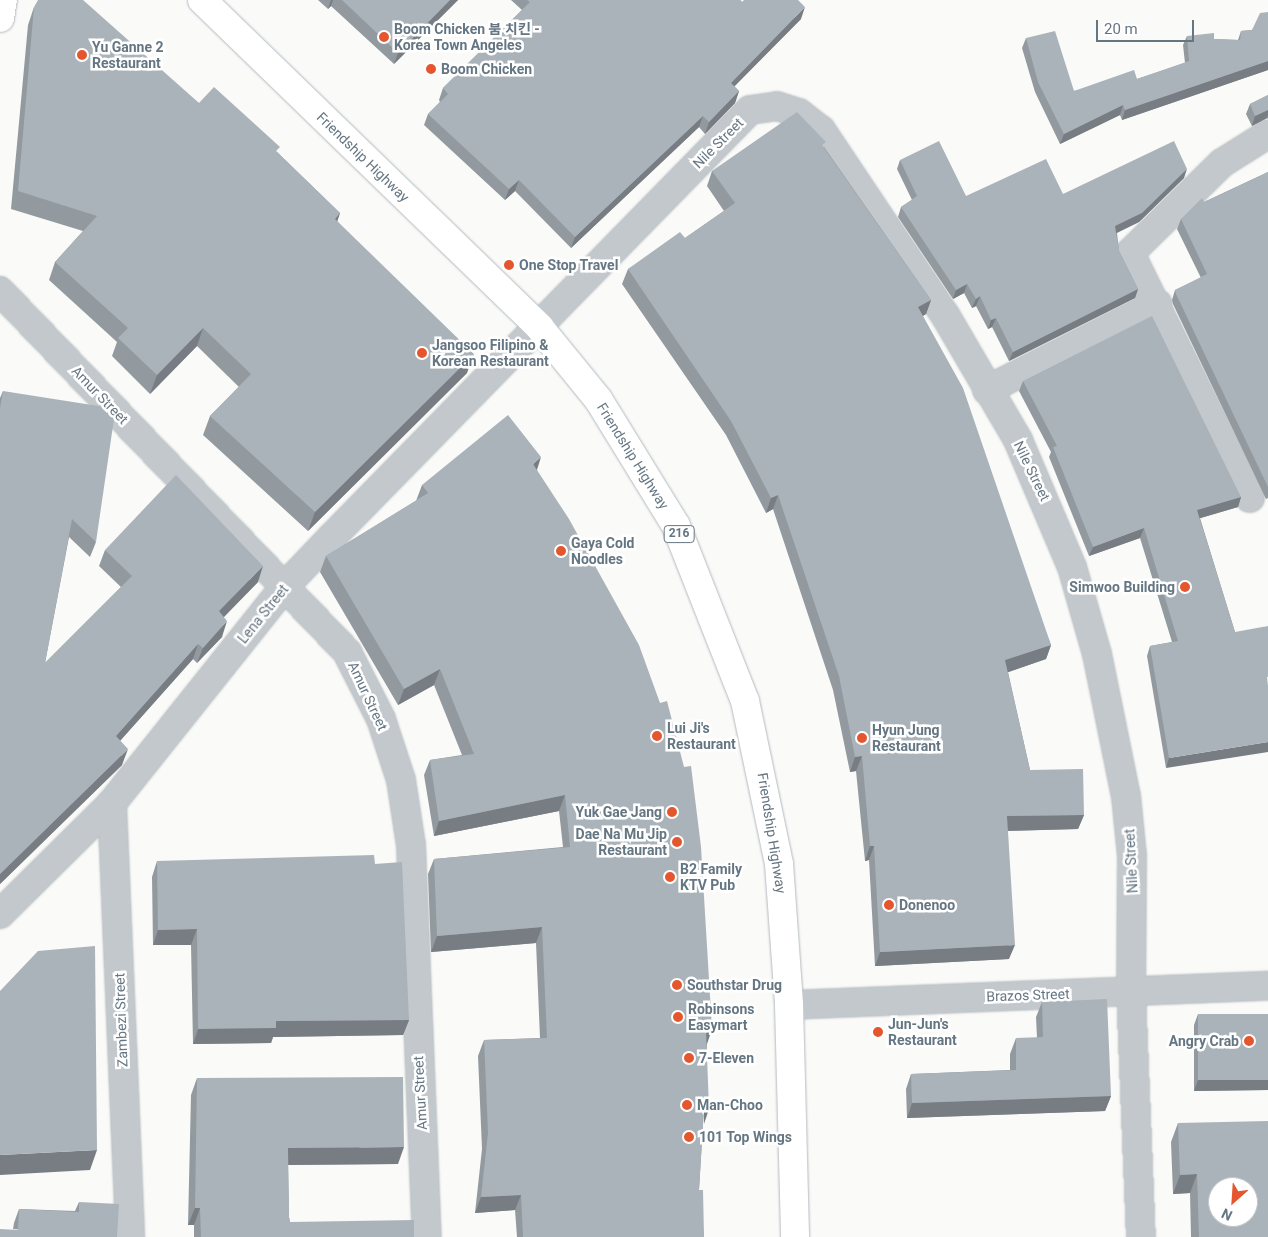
<!DOCTYPE html>
<html>
<head>
<meta charset="utf-8">
<style>
	body { margin:0 }
	#map { position:relative; width:1268px; height:1237px; overflow:hidden; background:#fafaf8; font-family:Roboto,"Noto Sans KR",sans-serif }
	div>[style] { position:absolute }
	.roads { filter:drop-shadow(0 0 1px #b3babf) drop-shadow(0 0 1px #b3babf) }
	.street>* { height:28px; margin:-14px; padding:0 14px; transform-origin:14px; border-radius:14px; background:#c3c8cc }
	.secondary>* { height:28px; margin:-14px; padding:0 14px; transform-origin:14px; border-radius:14px; background:#fff }
	.primary>* { height:28px; margin:-14px; padding:0 14px; transform-origin:14px; border-radius:14px; background:#fff }
	.wall>* { inset:0; background:#929a9f }
	.shaded-wall>* { inset:0; background:#777d82 }
	.building>* { inset:0; background:#aab3b9 }
	.dots>* { width:14px; height:14px; translate:-50% -50%; box-sizing:border-box; border:2px solid #fff; border-radius:50% }
	span { translate:-50% -50%; white-space:nowrap; text-align:center; line-height:1.15; -webkit-text-stroke:5px #fff; paint-order:stroke }
	.shield-label span { padding:1px 4px; background:#fff; border:1px solid; border-radius:4px; -webkit-text-stroke-width:0 }
	.shield-label { font-size:12px; color:#657683; font-weight:700 }
	.poi-label { font-size:14px; color:#657683; font-weight:700 }
	.left { translate:0 -50%; text-align:left }
	.right { translate:-100% -50%; text-align:right }
	.street-label { font-size:14px; color:#657683 }
	.north { position:absolute; left:1208px; top:1177px; width:50px; height:50px; box-sizing:border-box; background:#fff; border:1px solid #c1c8cd; border-radius:50%; rotate:206deg; font-size:14px; font-weight:700; line-height:20px; text-align:center; color:#657683 }
	.north::after { content:''; display:block; margin:auto; width:18px; height:22px; background:#e4572e; clip-path:polygon(50% 0,100% 100%,50% 72%,0 100%) }
	.scale { position:absolute; left:1096px; top:20px; width:98px; height:22px; box-sizing:border-box; border:2px solid #657683; border-top:0; padding-left:6px; font-size:15px; line-height:18px; white-space:nowrap; color:#657683; -webkit-text-stroke:4px #fff; paint-order:stroke }
</style>
</head>
<body>
<div id="map">
	<div class="roads">
		<div class="street">
			<i style="left:0;top:291px;width:501px;rotate:46.13deg"></i>
			<i style="left:347px;top:652px;width:75px;rotate:63.1deg"></i>
			<i style="left:381px;top:719px;width:64px;rotate:71.8deg"></i>
			<i style="left:401px;top:780px;width:66px;rotate:81.3deg"></i>
			<i style="left:411px;top:845px;width:392px;rotate:87.7deg"></i>
			<i style="left:987px;top:390px;width:191px;rotate:-26.8deg"></i>
			<i style="left:1250px;top:498px;width:273px;rotate:-116.1deg"></i>
			<i style="left:1130px;top:253px;width:129px;rotate:-44.4deg"></i>
			<i style="left:1222px;top:163px;width:54px;rotate:-32.2deg"></i>
			<i style="left:112px;top:803px;width:434px;rotate:87.6deg"></i>
			<i style="left:0;top:914px;width:158px;rotate:-44.7deg"></i>
			<i style="left:112px;top:803px;width:278px;rotate:-51.4deg"></i>
			<i style="left:285px;top:586px;width:65px;rotate:-46.2deg"></i>
			<i style="left:330px;top:539px;width:600px;rotate:-45.61deg"></i>
			<i style="left:750px;top:110px;width:27px;rotate:-8deg"></i>
			<i style="left:777px;top:106px;width:23px;rotate:18deg"></i>
			<i style="left:799px;top:113px;width:28px;rotate:38deg"></i>
			<i style="left:821px;top:130px;width:223px;rotate:56.2deg"></i>
			<i style="left:945px;top:315px;width:145px;rotate:59.7deg"></i>
			<i style="left:1018px;top:440px;width:138px;rotate:67deg"></i>
			<i style="left:1072px;top:567px;width:91px;rotate:74deg"></i>
			<i style="left:1097px;top:654px;width:145px;rotate:78.5deg"></i>
			<i style="left:1126px;top:796px;width:60px;rotate:84.3deg"></i>
			<i style="left:1132px;top:856px;width:135px;rotate:90.4deg"></i>
			<i style="left:1131px;top:991px;width:246px;rotate:87.7deg"></i>
			<i style="left:789px;top:1005px;width:479px;rotate:-2.3deg"></i>
		</div>
		<div class="secondary">
			<i style="left:0;top:18px;width:18px;rotate:-81deg"></i>
		</div>
		<div class="primary">
			<i style="left:202px;top:0;width:471px;rotate:44.1deg"></i>
			<i style="left:540px;top:328px;width:92px;rotate:50.8deg"></i>
			<i style="left:598px;top:399px;width:149px;rotate:58.4deg"></i>
			<i style="left:676px;top:526px;width:188px;rotate:68.5deg"></i>
			<i style="left:745px;top:701px;width:167px;rotate:78.2deg"></i>
			<i style="left:779px;top:864px;width:141px;rotate:85.9deg"></i>
			<i style="left:789px;top:1005px;width:232px;rotate:88.5deg"></i>
		</div>
	</div>
	<div class="wall">
		<i style="clip-path:polygon(318px 0,458px 0,394px 64px,331px 6px,328px 9px)"></i>
		<i style="clip-path:polygon(511px 0,740px 0,742px 2px,801px 19px,734px 86px,739px 91px,735px 103px,705px 134px,699px 127px,571px 248px,515px 191px,505px 200px,424px 125px,428px 114px,440px 102px,439px 100px,443px 88px,522px 10px)"></i>
		<i style="clip-path:polygon(34px 7px,199px 103px,277px 152px,340px 213px,337px 221px,467px 373px,308px 531px,203px 435px,210px 416px,239px 387px,197px 346px,150px 394px,112px 356px,117px 342px,49px 280px,55px 262px,83px 231px,11px 209px,28px 25px)"></i>
		<i style="clip-path:polygon(1268px 12px,1268px 70px,1122px 120px,1120px 115px,1060px 144px,1035px 92px,1022px 48px,1026px 38px,1074px 91px,1137px 79px,1185px 63px,1183px 45px,1187px 36px,1214px 39px,1238px 40px,1241px 31px,1252px 30px)"></i>
		<i style="clip-path:polygon(1268px 95px,1268px 119px,1267px 118px,1252px 126px,1246px 114px,1250px 104px)"></i>
		<i style="clip-path:polygon(824px 147px,931px 300px,926px 314px,923px 316px,1051px 645px,1046px 659px,1008px 672px,1030px 770px,1084px 815px,1078px 829px,1008px 831px,1009px 959px,875px 966px,869px 860px,865px 861px,856px 771px,850px 772px,833px 690px,773px 509px,766px 513px,726px 435px,622px 284px,628px 269px,685px 238px,724px 211px,707px 186px,712px 171px)"></i>
		<i style="clip-path:polygon(900px 160px,966px 196px,1063px 194px,1184px 178px,1139px 222px,1117px 233px,1119px 251px,1138px 289px,1135px 298px,1009px 361px,992px 327px,988px 329px,976px 306px,972px 308px,964px 293px,953px 299px,898px 217px,901px 207px,912px 200px,897px 169px)"></i>
		<i style="clip-path:polygon(1268px 172px,1268px 498px,1266px 499px,1173px 304px,1172px 300px,1175px 290px,1201px 278px,1177px 229px,1181px 219px,1204px 202px)"></i>
		<i style="clip-path:polygon(1023px 381px,1241px 497px,1238px 507px,1200px 518px,1235px 632px,1166px 768px,1147px 656px,1150px 646px,1172px 642px,1140px 538px,1089px 556px,1049px 457px,1051px 452px,1019px 391px)"></i>
		<i style="clip-path:polygon(3px 391px,96px 542px,90px 557px,69px 537px,45px 663px,121px 587px,99px 566px,105px 550px,258px 582px,224px 617px,222px 637px,197px 663px,193px 659px,120px 741px,122px 765px,0 884px,0 398px)"></i>
		<i style="clip-path:polygon(537px 470px,707px 1044px,703px 1124px,699px 1190px,704px 1237px,517px 1237px,515px 1210px,475px 1213px,482px 1149px,478px 1056px,484px 1040px,540px 1038px,536px 943px,431px 952px,428px 874px,434px 859px,563px 847px,559px 811px,434px 836px,424px 775px,430px 760px,462px 755px,434px 685px,398px 705px,320px 572px,326px 556px,416px 501px,422px 485px)"></i>
		<i style="clip-path:polygon(157px 861px,375px 864px,409px 1020px,403px 1035px,273px 1037px,271px 1043px,193px 1044px,191px 945px,153px 945px,152px 877px)"></i>
		<i style="clip-path:polygon(1042px 1002px,1111px 1096px,1105px 1111px,907px 1118px,906px 1089px,911px 1074px,1010px 1070px,1010px 1054px,1016px 1038px,1037px 1038px,1036px 1017px)"></i>
		<i style="clip-path:polygon(1198px 1014px,1268px 1014px,1268px 1090px,1194px 1091px,1194px 1025px)"></i>
		<i style="clip-path:polygon(197px 1078px,398px 1164px,288px 1165px,289px 1217px,290px 1222px,414px 1237px,194px 1237px,194px 1225px,188px 1225px,191px 1095px)"></i>
		<i style="clip-path:polygon(1178px 1123px,1268px 1237px,1191px 1237px,1190px 1193px,1173px 1194px,1171px 1142px)"></i>
		<i style="clip-path:polygon(79px 1202px,117px 1237px,13px 1229px,14px 1223px,19px 1209px,75px 1211px)"></i>
	</div>
	<div class="shaded-wall">
		<i style="clip-path:polygon(331px 0,333px 0,331px 6px,328px 9px)"></i>
		<i style="clip-path:polygon(450px 0,458px 0,394px 64px,398px 53px)"></i>
		<i style="clip-path:polygon(805px 7px,801px 19px,727px 94px,731px 83px)"></i>
		<i style="clip-path:polygon(1268px 61px,1268px 70px,1122px 120px,1125px 110px)"></i>
		<i style="clip-path:polygon(739px 91px,735px 103px,705px 134px,709px 122px)"></i>
		<i style="clip-path:polygon(1123px 105px,1120px 115px,1060px 144px,1064px 134px)"></i>
		<i style="clip-path:polygon(1268px 110px,1268px 115px,1267px 118px,1252px 126px,1255px 116px)"></i>
		<i style="clip-path:polygon(703px 116px,699px 127px,571px 248px,575px 237px)"></i>
		<i style="clip-path:polygon(1187px 169px,1184px 178px,1139px 222px,1112px 235px,1115px 226px)"></i>
		<i style="clip-path:polygon(519px 180px,515px 191px,505px 200px,509px 189px)"></i>
		<i style="clip-path:polygon(340px 213px,334px 231px,335px 219px)"></i>
		<i style="clip-path:polygon(967px 284px,964px 293px,953px 299px,956px 290px)"></i>
		<i style="clip-path:polygon(1138px 289px,1135px 298px,1009px 361px,1013px 352px)"></i>
		<i style="clip-path:polygon(980px 296px,976px 306px,972px 308px,976px 299px)"></i>
		<i style="clip-path:polygon(931px 300px,926px 314px,913px 321px,918px 307px)"></i>
		<i style="clip-path:polygon(996px 318px,992px 327px,988px 329px,991px 320px)"></i>
		<i style="clip-path:polygon(203px 328px,197px 346px,150px 394px,157px 375px)"></i>
		<i style="clip-path:polygon(474px 354px,467px 373px,308px 531px,315px 512px)"></i>
		<i style="clip-path:polygon(541px 457px,536px 473px,533px 464px)"></i>
		<i style="clip-path:polygon(778px 495px,773px 509px,766px 513px,771px 498px)"></i>
		<i style="clip-path:polygon(1241px 497px,1238px 507px,1194px 520px,1197px 510px)"></i>
		<i style="clip-path:polygon(1144px 528px,1140px 538px,1089px 556px,1093px 547px)"></i>
		<i style="clip-path:polygon(263px 566px,258px 582px,214px 627px,219px 611px)"></i>
		<i style="clip-path:polygon(227px 621px,222px 637px,197px 663px,203px 648px)"></i>
		<i style="clip-path:polygon(198px 644px,193px 659px,110px 752px,116px 736px)"></i>
		<i style="clip-path:polygon(1051px 645px,1046px 659px,1000px 675px,1005px 660px)"></i>
		<i style="clip-path:polygon(440px 669px,434px 685px,398px 705px,404px 689px)"></i>
		<i style="clip-path:polygon(1268px 742px,1268px 752px,1166px 768px,1169px 758px)"></i>
		<i style="clip-path:polygon(128px 749px,122px 765px,0 884px,0 874px)"></i>
		<i style="clip-path:polygon(862px 756px,856px 771px,850px 772px,855px 757px)"></i>
		<i style="clip-path:polygon(565px 795px,559px 811px,434px 836px,439px 821px)"></i>
		<i style="clip-path:polygon(1084px 815px,1078px 829px,1002px 831px,1007px 816px)"></i>
		<i style="clip-path:polygon(870px 846px,874px 846px,869px 860px,865px 861px)"></i>
		<i style="clip-path:polygon(542px 927px,536px 943px,431px 952px,437px 936px)"></i>
		<i style="clip-path:polygon(197px 929px,191px 945px,153px 945px,158px 930px)"></i>
		<i style="clip-path:polygon(1015px 945px,1009px 959px,875px 966px,880px 952px)"></i>
		<i style="clip-path:polygon(409px 1020px,403px 1035px,273px 1037px,271px 1043px,193px 1044px,198px 1029px,276px 1021px)"></i>
		<i style="clip-path:polygon(706px 1029px,712px 1029px,707px 1044px,700px 1045px)"></i>
		<i style="clip-path:polygon(1198px 1080px,1268px 1080px,1268px 1090px,1194px 1091px)"></i>
		<i style="clip-path:polygon(1111px 1096px,1105px 1111px,907px 1118px,912px 1103px)"></i>
		<i style="clip-path:polygon(704px 1109px,709px 1109px,704px 1124px)"></i>
		<i style="clip-path:polygon(404px 1147px,398px 1164px,281px 1165px,288px 1148px)"></i>
		<i style="clip-path:polygon(97px 1150px,90px 1170px,0 1175px,0 1155px)"></i>
		<i style="clip-path:polygon(1197px 1174px,1190px 1193px,1173px 1194px,1180px 1175px)"></i>
		<i style="clip-path:polygon(521px 1195px,515px 1210px,475px 1213px,481px 1197px)"></i>
		<i style="clip-path:polygon(195px 1208px,200px 1208px,194px 1225px,188px 1225px)"></i>
	</div>
	<div class="building">
		<i style="clip-path:polygon(38px 0,83px 0,199px 103px,214px 87px,280px 147px,276px 151px,340px 213px,335px 219px,474px 354px,315px 512px,210px 416px,251px 374px,203px 328px,157px 375px,118px 338px,128px 328px,55px 262px,97px 216px,18px 191px,34px 7px)"></i>
		<i style="clip-path:polygon(342px 0,450px 0,398px 53px)"></i>
		<i style="clip-path:polygon(527px 0,740px 0,742px 2px,744px 0,798px 0,805px 7px,731px 83px,739px 91px,709px 122px,703px 116px,575px 237px,519px 180px,509px 189px,428px 114px,448px 94px,443px 88px,530px 2px)"></i>
		<i style="clip-path:polygon(1268px 12px,1268px 61px,1125px 110px,1123px 105px,1064px 134px,1038px 82px,1026px 38px,1055px 31px,1074px 91px,1134px 70px,1137px 79px,1189px 61px,1187px 36px,1214px 33px,1214px 39px,1240px 40px,1241px 31px,1252px 30px,1260px 13px)"></i>
		<i style="clip-path:polygon(1268px 95px,1268px 110px,1255px 116px,1250px 104px)"></i>
		<i style="clip-path:polygon(797px 112px,826px 142px,822px 145px,931px 300px,918px 307px,963px 388px,1051px 645px,1005px 660px,1030px 770px,1083px 769px,1084px 815px,1007px 816px,1015px 945px,880px 952px,874px 846px,870px 846px,862px 756px,855px 757px,839px 676px,778px 495px,771px 498px,731px 421px,628px 269px,680px 232px,685px 238px,735px 203px,712px 171px)"></i>
		<i style="clip-path:polygon(939px 141px,966px 196px,1046px 159px,1063px 194px,1174px 141px,1187px 169px,1142px 213px,1115px 226px,1119px 251px,1138px 289px,1013px 352px,996px 318px,991px 320px,980px 296px,976px 299px,967px 284px,956px 290px,901px 207px,917px 196px,900px 160px)"></i>
		<i style="clip-path:polygon(1268px 172px,1268px 487px,1176px 294px,1175px 290px,1207px 274px,1181px 219px,1202px 198px,1204px 202px)"></i>
		<i style="clip-path:polygon(1152px 316px,1241px 497px,1197px 510px,1235px 632px,1268px 626px,1268px 677px,1267px 677px,1268px 686px,1268px 742px,1169px 758px,1150px 646px,1178px 641px,1144px 528px,1093px 547px,1053px 447px,1057px 446px,1023px 381px)"></i>
		<i style="clip-path:polygon(3px 391px,111px 408px,115px 412px,96px 542px,72px 519px,45px 663px,132px 576px,105px 550px,176px 475px,263px 566px,219px 611px,227px 621px,203px 648px,198px 644px,116px 736px,128px 749px,0 874px,0 408px)"></i>
		<i style="clip-path:polygon(508px 415px,541px 457px,533px 464px,569px 519px,639px 645px,660px 703px,667px 701px,684px 767px,691px 766px,701px 847px,712px 1029px,706px 1029px,709px 1109px,704px 1109px,699px 1190px,703px 1190px,704px 1237px,523px 1237px,521px 1195px,481px 1197px,488px 1133px,484px 1040px,547px 1038px,542px 927px,437px 936px,434px 859px,570px 847px,565px 795px,439px 821px,430px 760px,474px 754px,440px 669px,404px 689px,326px 556px,428px 493px,422px 485px)"></i>
		<i style="clip-path:polygon(374px 855px,375px 864px,402px 862px,409px 1020px,276px 1021px,276px 1028px,198px 1029px,197px 929px,158px 930px,157px 861px)"></i>
		<i style="clip-path:polygon(95px 946px,97px 1150px,0 1155px,0 991px,38px 951px)"></i>
		<i style="clip-path:polygon(1107px 999px,1111px 1096px,912px 1103px,911px 1074px,1016px 1070px,1016px 1038px,1043px 1037px,1042px 1002px)"></i>
		<i style="clip-path:polygon(1198px 1014px,1268px 1014px,1268px 1080px,1198px 1080px)"></i>
		<i style="clip-path:polygon(403px 1077px,404px 1147px,288px 1148px,289px 1217px,290px 1222px,414px 1220px,414px 1237px,201px 1237px,200px 1208px,195px 1208px,197px 1078px)"></i>
		<i style="clip-path:polygon(evenodd,1268px 1121px,1268px 1237px,1199px 1237px,1197px 1174px,1180px 1175px,1178px 1123px,1268px 1121px,1218px 1187px,1248px 1187px,1248px 1217px,1218px 1217px,1218px 1187px)"></i>
		<i style="clip-path:polygon(79px 1202px,119px 1204px,117px 1237px,0 1237px,0 1229px,18px 1230px,19px 1209px,79px 1212px)"></i>
	</div>
	<div class="dots">
		<i style="left:384px;top:37px;background:#e4572e"></i>
		<i style="left:82px;top:55px;background:#e4572e"></i>
		<i style="left:431px;top:69px;background:#e4572e"></i>
		<i style="left:509px;top:265px;background:#e4572e"></i>
		<i style="left:422px;top:353px;background:#e4572e"></i>
		<i style="left:561px;top:551px;background:#e4572e"></i>
		<i style="left:1185px;top:587px;background:#e4572e"></i>
		<i style="left:657px;top:736px;background:#e4572e"></i>
		<i style="left:862px;top:738px;background:#e4572e"></i>
		<i style="left:672px;top:812px;background:#e4572e"></i>
		<i style="left:677px;top:842px;background:#e4572e"></i>
		<i style="left:670px;top:877px;background:#e4572e"></i>
		<i style="left:889px;top:905px;background:#e4572e"></i>
		<i style="left:677px;top:985px;background:#e4572e"></i>
		<i style="left:678px;top:1017px;background:#e4572e"></i>
		<i style="left:878px;top:1032px;background:#e4572e"></i>
		<i style="left:1249px;top:1041px;background:#e4572e"></i>
		<i style="left:689px;top:1058px;background:#e4572e"></i>
		<i style="left:687px;top:1105px;background:#e4572e"></i>
		<i style="left:689px;top:1137px;background:#e4572e"></i>
	</div>
	<div class="shield-label">
		<span style="left:679px;top:534px">216</span>
	</div>
	<div class="poi-label">
		<span class="left" style="left:394px;top:37px">Boom Chicken 붐 치킨 -<br>Korea Town Angeles</span>
		<span class="left" style="left:92px;top:55px">Yu Ganne 2<br>Restaurant</span>
		<span class="left" style="left:441px;top:69px">Boom Chicken</span>
		<span class="left" style="left:519px;top:265px">One Stop Travel</span>
		<span class="left" style="left:432px;top:353px">Jangsoo Filipino &amp;<br>Korean Restaurant</span>
		<span class="left" style="left:571px;top:551px">Gaya Cold<br>Noodles</span>
		<span class="right" style="left:1175px;top:587px">Simwoo Building</span>
		<span class="left" style="left:667px;top:736px">Lui Ji's<br>Restaurant</span>
		<span class="left" style="left:872px;top:738px">Hyun Jung<br>Restaurant</span>
		<span class="right" style="left:662px;top:812px">Yuk Gae Jang</span>
		<span class="right" style="left:667px;top:842px">Dae Na Mu Jip<br>Restaurant</span>
		<span class="left" style="left:680px;top:877px">B2 Family<br>KTV Pub</span>
		<span class="left" style="left:899px;top:905px">Donenoo</span>
		<span class="left" style="left:687px;top:985px">Southstar Drug</span>
		<span class="left" style="left:688px;top:1017px">Robinsons<br>Easymart</span>
		<span class="left" style="left:888px;top:1032px">Jun-Jun's<br>Restaurant</span>
		<span class="right" style="left:1239px;top:1041px">Angry Crab</span>
		<span class="left" style="left:699px;top:1058px">7-Eleven</span>
		<span class="left" style="left:697px;top:1105px">Man-Choo</span>
		<span class="left" style="left:699px;top:1137px">101 Top Wings</span>
	</div>
	<div class="street-label">
		<span style="left:718px;top:143px;rotate:-45deg">Nile Street</span>
		<span style="left:363px;top:157px;rotate:44deg">Friendship Highway</span>
		<span style="left:100px;top:395px;rotate:46deg">Amur Street</span>
		<span style="left:633px;top:456px;rotate:58deg">Friendship Highway</span>
		<span style="left:1032px;top:471px;rotate:64deg">Nile Street</span>
		<span style="left:263px;top:614px;rotate:-51deg">Lena Street</span>
		<span style="left:368px;top:696px;rotate:65deg">Amur Street</span>
		<span style="left:772px;top:833px;rotate:81deg">Friendship Highway</span>
		<span style="left:1131px;top:861px;rotate:-93deg">Nile Street</span>
		<span style="left:1028px;top:995px;rotate:-2deg">Brazos Street</span>
		<span style="left:121px;top:1020px;rotate:-92deg">Zambezi Street</span>
		<span style="left:420px;top:1093px;rotate:-93deg">Amur Street</span>
	</div>
	<div class="north">N</div>
	<div class="scale">20 m</div>
</div>
</body>
</html>
